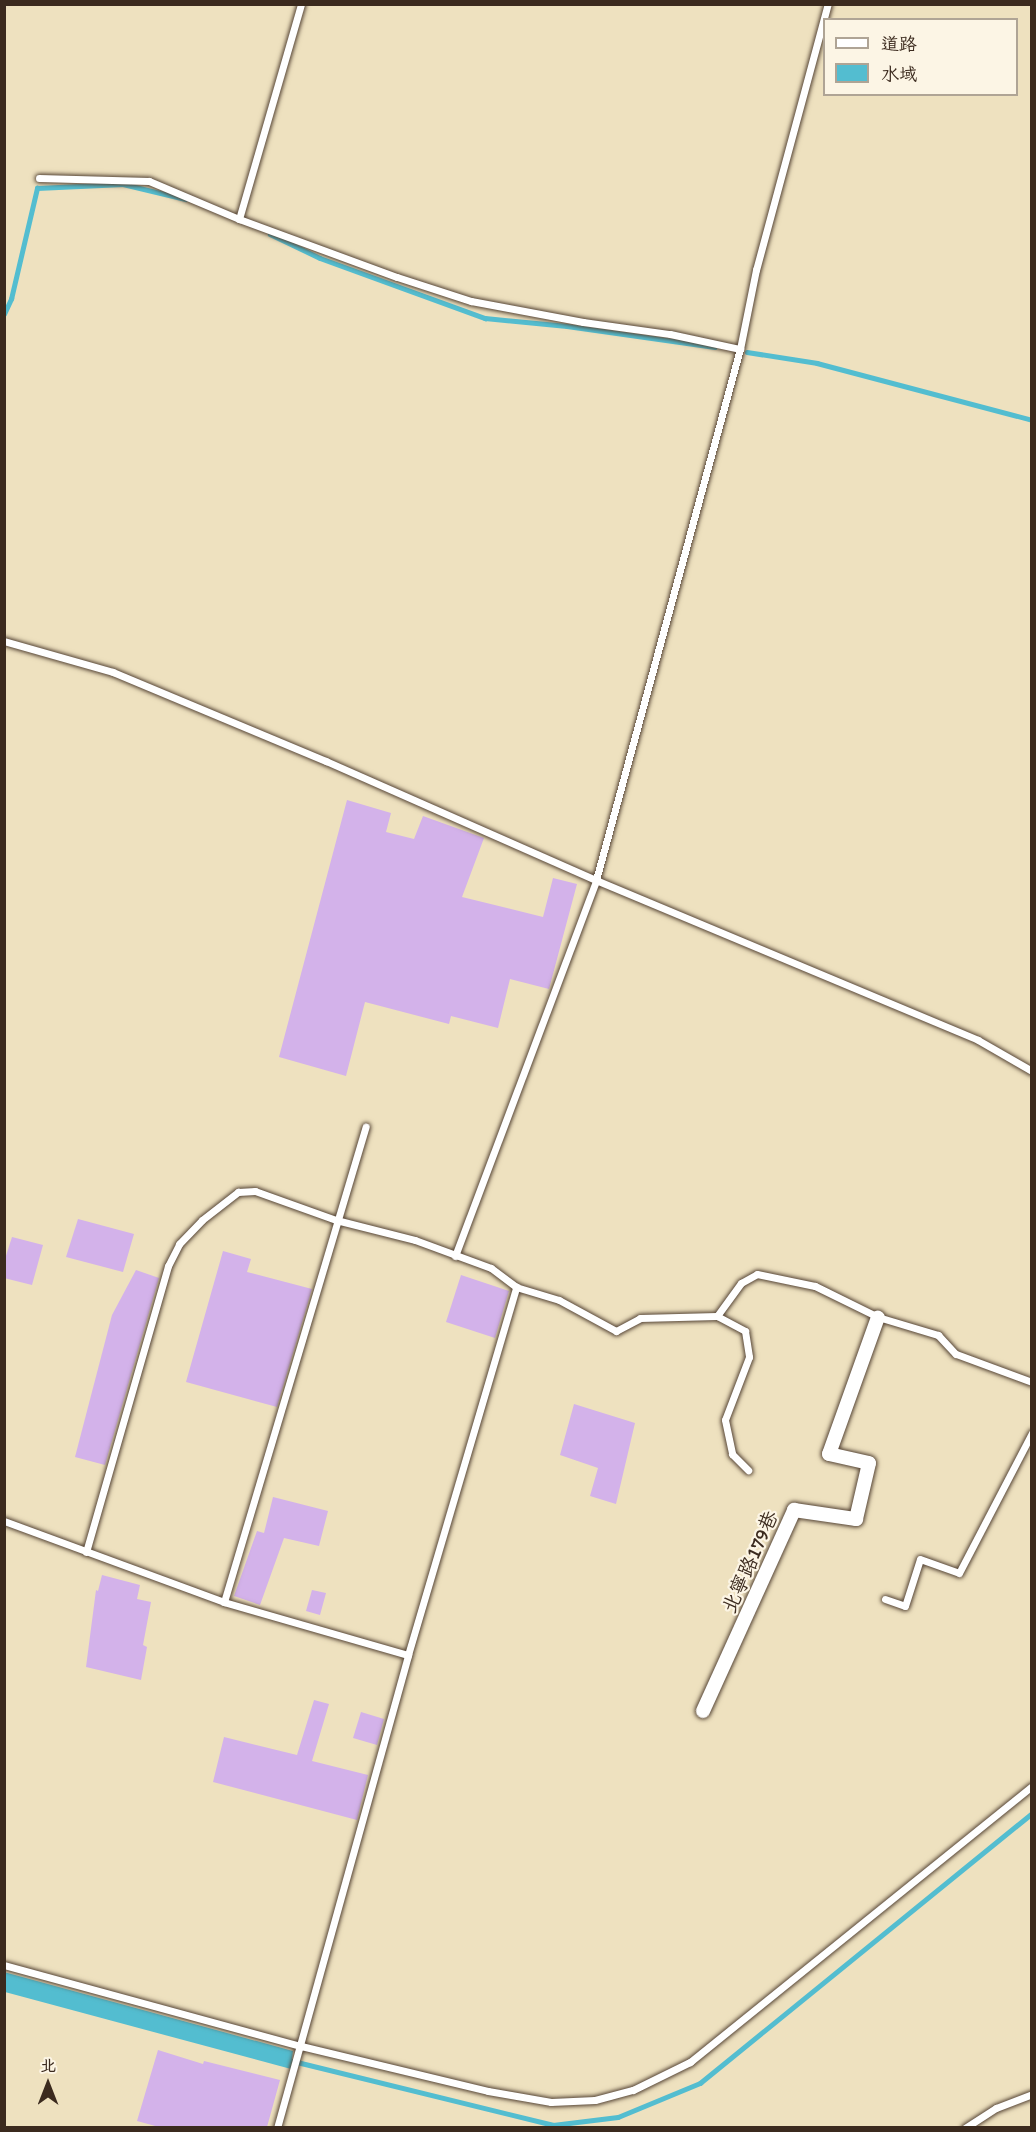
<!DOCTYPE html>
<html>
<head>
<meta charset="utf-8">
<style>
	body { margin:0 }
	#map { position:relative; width:1036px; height:2132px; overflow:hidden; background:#eee1bf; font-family:Itim,"LXGW WenKai TC",sans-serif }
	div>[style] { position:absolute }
	.water>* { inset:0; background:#53bdd0 }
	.stream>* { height:4.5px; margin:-2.25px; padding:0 2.25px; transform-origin:2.25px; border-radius:2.25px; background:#53bdd0 }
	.building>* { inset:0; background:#d3b2ea }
	.roads { filter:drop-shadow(0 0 2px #564536) drop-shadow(0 0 2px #564536) }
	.lane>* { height:7px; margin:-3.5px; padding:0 3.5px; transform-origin:3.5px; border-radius:3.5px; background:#fff }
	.street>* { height:14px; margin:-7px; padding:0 7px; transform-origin:7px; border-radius:7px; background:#fff }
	span { translate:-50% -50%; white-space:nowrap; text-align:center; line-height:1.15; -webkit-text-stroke:4.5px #fcf5e5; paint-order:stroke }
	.street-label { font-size:20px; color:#3b2a1e }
	.frame { position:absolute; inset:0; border:6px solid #3b2a1e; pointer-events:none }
	.legend { position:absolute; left:823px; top:18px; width:195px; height:78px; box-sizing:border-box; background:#fcf5e5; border:2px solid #afa495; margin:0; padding:8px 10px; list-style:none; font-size:18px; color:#3b2a1e }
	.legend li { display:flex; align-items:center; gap:12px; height:30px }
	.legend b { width:30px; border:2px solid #afa495 }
	.north { position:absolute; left:18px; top:2054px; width:60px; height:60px; -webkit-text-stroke:4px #fcf5e5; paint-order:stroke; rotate:0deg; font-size:16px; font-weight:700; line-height:24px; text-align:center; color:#3b2a1e }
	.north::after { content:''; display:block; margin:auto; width:21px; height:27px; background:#3b2a1e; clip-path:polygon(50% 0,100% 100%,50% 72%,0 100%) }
</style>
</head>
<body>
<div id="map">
	<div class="water">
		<i style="clip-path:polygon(4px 1972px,293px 2051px,291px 2069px,5px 1992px)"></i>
	</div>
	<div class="stream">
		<i style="left:270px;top:234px;width:55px;rotate:25.6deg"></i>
		<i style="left:320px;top:258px;width:176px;rotate:20deg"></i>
		<i style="left:485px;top:318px;width:82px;rotate:5.6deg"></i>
		<i style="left:567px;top:326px;width:149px;rotate:8.1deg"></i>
		<i style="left:4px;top:314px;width:17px;rotate:-65deg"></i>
		<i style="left:11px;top:299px;width:114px;rotate:-76.8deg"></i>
		<i style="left:37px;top:188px;width:86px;rotate:-2.7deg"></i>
		<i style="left:123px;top:184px;width:64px;rotate:13.6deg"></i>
		<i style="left:747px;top:352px;width:71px;rotate:8.9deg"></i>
		<i style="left:817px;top:363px;width:222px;rotate:14.8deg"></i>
		<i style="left:293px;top:2061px;width:268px;rotate:13.8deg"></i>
		<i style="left:553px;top:2125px;width:65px;rotate:-7deg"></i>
		<i style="left:618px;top:2117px;width:89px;rotate:-22.5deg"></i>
		<i style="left:700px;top:2083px;width:428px;rotate:-39.1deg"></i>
	</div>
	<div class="building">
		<i style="clip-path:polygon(347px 800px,391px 813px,386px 832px,414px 839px,423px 816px,484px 838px,462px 897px,543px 917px,553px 878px,577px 884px,549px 989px,510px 979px,498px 1028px,451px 1016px,449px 1024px,365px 1002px,346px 1076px,279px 1057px)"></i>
		<i style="clip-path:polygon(78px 1219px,134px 1234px,123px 1272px,66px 1257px)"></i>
		<i style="clip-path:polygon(12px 1237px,43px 1245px,32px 1285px,4px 1278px,4px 1262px)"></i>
		<i style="clip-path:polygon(223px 1251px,251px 1259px,247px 1272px,312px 1289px,277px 1407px,186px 1382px)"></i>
		<i style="clip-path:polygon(136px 1270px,159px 1278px,105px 1465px,75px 1457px,112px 1315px)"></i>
		<i style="clip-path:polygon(461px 1275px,509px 1291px,495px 1338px,446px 1322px)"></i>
		<i style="clip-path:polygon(574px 1404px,635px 1423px,616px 1504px,590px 1496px,598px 1468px,560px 1455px)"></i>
		<i style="clip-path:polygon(273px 1497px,328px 1511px,319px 1546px,284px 1538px,260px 1605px,234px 1596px,257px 1531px,264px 1533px)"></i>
		<i style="clip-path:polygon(102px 1575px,140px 1585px,137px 1599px,151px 1602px,143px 1645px,147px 1647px,141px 1680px,86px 1667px,96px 1590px,98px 1591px)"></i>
		<i style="clip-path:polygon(312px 1590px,326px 1593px,320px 1615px,306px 1611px)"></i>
		<i style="clip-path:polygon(314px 1700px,329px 1704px,312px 1761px,368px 1775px,357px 1820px,213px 1782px,224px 1737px,297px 1755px)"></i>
		<i style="clip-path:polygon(361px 1712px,384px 1719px,377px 1745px,353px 1738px)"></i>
		<i style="clip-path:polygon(158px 2050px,203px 2064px,204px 2061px,280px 2080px,267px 2127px,159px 2127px,137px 2121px)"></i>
	</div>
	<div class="roads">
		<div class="lane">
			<i style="left:39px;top:178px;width:110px;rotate:1.6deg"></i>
			<i style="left:149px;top:181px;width:98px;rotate:22.9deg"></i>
			<i style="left:239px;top:219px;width:168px;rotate:20.2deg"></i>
			<i style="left:397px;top:277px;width:78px;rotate:18deg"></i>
			<i style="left:471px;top:301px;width:114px;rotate:10.6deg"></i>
			<i style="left:583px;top:322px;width:88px;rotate:7.9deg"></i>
			<i style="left:670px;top:334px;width:72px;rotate:12.1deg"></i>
			<i style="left:239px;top:219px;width:224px;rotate:-73.9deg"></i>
			<i style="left:4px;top:641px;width:113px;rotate:15.9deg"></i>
			<i style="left:113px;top:672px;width:231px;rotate:22.7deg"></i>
			<i style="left:326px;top:761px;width:295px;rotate:23.8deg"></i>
			<i style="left:596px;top:880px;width:414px;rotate:22.7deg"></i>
			<i style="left:978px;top:1040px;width:62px;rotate:29.9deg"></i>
			<i style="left:455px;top:1256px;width:402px;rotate:-69.4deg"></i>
			<i style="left:596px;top:880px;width:550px;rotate:-74.83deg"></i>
			<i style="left:740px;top:349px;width:81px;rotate:-78.6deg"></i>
			<i style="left:756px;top:270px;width:276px;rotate:-74.9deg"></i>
			<i style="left:717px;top:1316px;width:41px;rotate:-54deg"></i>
			<i style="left:741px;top:1283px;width:18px;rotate:-29deg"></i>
			<i style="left:757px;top:1274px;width:59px;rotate:11.7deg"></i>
			<i style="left:815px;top:1286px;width:70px;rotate:26.2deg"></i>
			<i style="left:878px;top:1317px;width:63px;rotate:16.7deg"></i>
			<i style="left:938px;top:1335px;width:26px;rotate:47deg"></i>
			<i style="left:956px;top:1354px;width:81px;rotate:20.2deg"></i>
			<i style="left:4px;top:1521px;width:234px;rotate:20.2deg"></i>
			<i style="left:224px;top:1602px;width:191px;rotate:16.1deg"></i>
			<i style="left:86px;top:1552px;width:298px;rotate:-74deg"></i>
			<i style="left:168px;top:1266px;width:25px;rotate:-63deg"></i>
			<i style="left:179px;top:1244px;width:33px;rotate:-46deg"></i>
			<i style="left:202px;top:1220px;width:46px;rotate:-37.9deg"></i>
			<i style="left:238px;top:1192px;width:17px;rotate:-3deg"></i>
			<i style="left:255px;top:1191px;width:86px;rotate:19.7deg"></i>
			<i style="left:336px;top:1220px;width:81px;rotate:14.2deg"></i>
			<i style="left:415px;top:1240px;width:81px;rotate:20.2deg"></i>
			<i style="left:491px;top:1268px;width:31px;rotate:37deg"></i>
			<i style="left:516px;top:1287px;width:45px;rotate:16.8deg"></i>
			<i style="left:559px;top:1300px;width:65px;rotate:28.5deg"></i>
			<i style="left:616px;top:1331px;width:27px;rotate:-28deg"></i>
			<i style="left:640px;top:1318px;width:77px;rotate:-1.5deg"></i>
			<i style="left:717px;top:1316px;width:32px;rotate:28deg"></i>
			<i style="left:745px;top:1331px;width:26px;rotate:81deg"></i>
			<i style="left:749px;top:1357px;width:67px;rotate:110.9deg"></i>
			<i style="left:725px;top:1420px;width:35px;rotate:78deg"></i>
			<i style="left:732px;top:1454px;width:23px;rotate:45deg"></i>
			<i style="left:885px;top:1599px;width:21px;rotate:19deg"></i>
			<i style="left:905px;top:1606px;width:49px;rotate:-72.3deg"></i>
			<i style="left:920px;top:1559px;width:41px;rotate:19.7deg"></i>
			<i style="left:959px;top:1573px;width:158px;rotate:-62.5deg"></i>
			<i style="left:224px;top:1602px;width:496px;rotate:-73.4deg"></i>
			<i style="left:4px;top:1965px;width:308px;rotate:15.3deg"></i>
			<i style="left:301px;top:2046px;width:192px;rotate:13.5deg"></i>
			<i style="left:488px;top:2091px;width:64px;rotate:9.9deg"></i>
			<i style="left:551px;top:2102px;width:44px;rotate:-2.6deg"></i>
			<i style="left:595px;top:2100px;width:39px;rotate:-15deg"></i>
			<i style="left:633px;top:2090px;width:64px;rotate:-26.2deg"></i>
			<i style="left:690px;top:2062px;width:439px;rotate:-38.9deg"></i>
			<i style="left:277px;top:2128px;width:491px;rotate:-74.5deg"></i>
			<i style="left:408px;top:1655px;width:384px;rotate:-73.6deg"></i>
			<i style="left:965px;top:2128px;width:37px;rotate:-33deg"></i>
			<i style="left:996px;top:2108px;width:39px;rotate:-21deg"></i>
		</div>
		<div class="street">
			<i style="left:703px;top:1711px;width:221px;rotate:-65.6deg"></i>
			<i style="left:794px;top:1510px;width:63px;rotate:8.3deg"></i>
			<i style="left:856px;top:1519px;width:57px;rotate:-76.9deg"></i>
			<i style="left:869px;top:1463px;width:41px;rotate:-167.3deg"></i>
			<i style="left:829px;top:1454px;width:145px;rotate:-70.3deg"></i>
		</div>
	</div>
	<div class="street-label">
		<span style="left:750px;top:1562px;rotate:-66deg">北寧路179巷</span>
	</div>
	<div class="frame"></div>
	<ul class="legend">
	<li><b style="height:8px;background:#fff"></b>道路</li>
	<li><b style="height:16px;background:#53bdd0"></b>水域</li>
	</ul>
	<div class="north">北</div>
</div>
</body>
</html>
